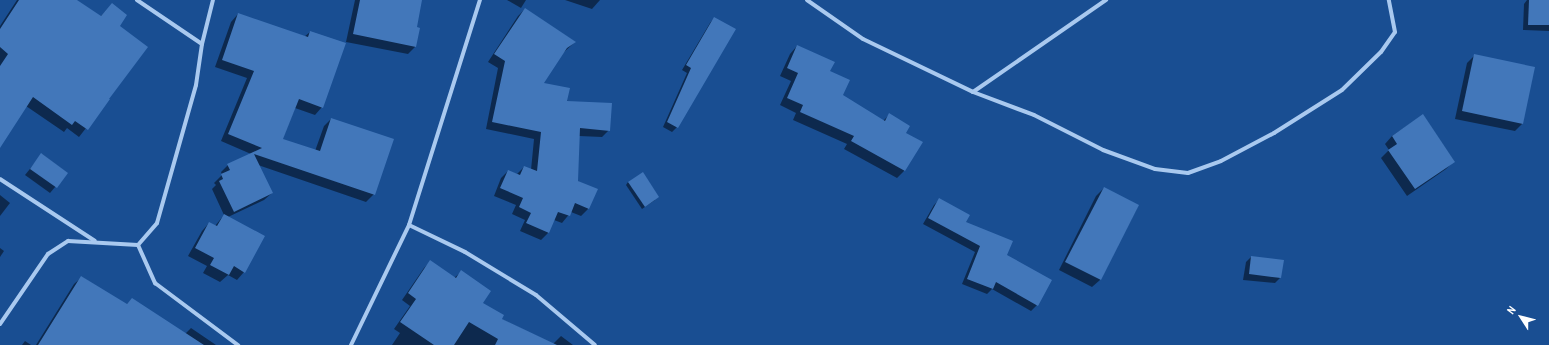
<!DOCTYPE html>
<html>
<head>
<meta charset="utf-8">
<style>
	body { margin:0 }
	#map { position:relative; width:1549px; height:345px; overflow:hidden; background:#194e92; font-family:"Archivo Narrow",sans-serif }
	div>[style] { position:absolute }
	.shadow>* { inset:0; background:#0007 }
	.building>* { inset:0; background:#4277ba }
	.street>* { height:4px; margin:-2px; padding:0 2px; transform-origin:2px; border-radius:2px; background:#a9c9ef }
	span { translate:-50% -50%; white-space:nowrap; text-align:center; line-height:1.15; -webkit-text-stroke:3.5px #194e92; paint-order:stroke }
	.north { position:absolute; left:1501px; top:297px; width:40px; height:40px; -webkit-text-stroke:3px #194e92; paint-order:stroke; rotate:306deg; font-size:11px; font-weight:700; line-height:16px; text-align:center; color:#fff }
	.north::after { content:''; display:block; margin:auto; width:14px; height:18px; background:#fff; clip-path:polygon(50% 0,100% 100%,50% 72%,0 100%) }
</style>
</head>
<body>
<div id="map">
	<div class="shadow">
		<i style="clip-path:polygon(17px 0,76px 0,100px 17px,112px 4px,118px 26px,108px 100px,79px 137px,67px 128px,64px 132px,26px 106px,0 146px,0 26px)"></i>
		<i style="clip-path:polygon(355px 0,416px 0,415px 47px,408px 54px,346px 42px)"></i>
		<i style="clip-path:polygon(507px 0,526px 0,521px 8px)"></i>
		<i style="clip-path:polygon(565px 0,600px 0,592px 9px)"></i>
		<i style="clip-path:polygon(1527px 0,1549px 0,1549px 31px,1523px 30px,1524px 4px)"></i>
		<i style="clip-path:polygon(525px 9px,575px 42px,563px 53px,542px 83px,609px 130px,602px 137px,579px 136px,577px 181px,597px 190px,588px 209px,581px 216px,571px 212px,562px 223px,554px 220px,548px 233px,541px 240px,520px 231px,525px 220px,512px 214px,516px 205px,494px 196px,501px 178px,508px 171px,517px 174px,524px 167px,531px 170px,534px 139px,486px 129px,498px 68px,488px 62px,518px 16px)"></i>
		<i style="clip-path:polygon(238px 14px,304px 37px,310px 32px,322px 107px,315px 115px,295px 108px,282px 140px,315px 151px,324px 126px,331px 119px,374px 194px,366px 202px,258px 165px,272px 193px,264px 200px,228px 217px,244px 272px,237px 280px,228px 275px,220px 282px,203px 273px,207px 266px,188px 256px,202px 231px,209px 223px,215px 226px,224px 215px,212px 189px,216px 185px,214px 183px,222px 175px,221px 172px,228px 165px,251px 154px,221px 141px,247px 78px,215px 67px,231px 22px)"></i>
		<i style="clip-path:polygon(714px 18px,677px 127px,672px 132px,663px 127px,687px 73px,682px 70px,710px 23px)"></i>
		<i style="clip-path:polygon(797px 46px,829px 72px,842px 96px,883px 121px,889px 115px,905px 133px,921px 143px,904px 171px,897px 178px,844px 149px,847px 144px,793px 120px,796px 113px,780px 105px,791px 81px,780px 76px,790px 54px)"></i>
		<i style="clip-path:polygon(1474px 56px,1523px 123px,1515px 131px,1455px 119px,1467px 63px)"></i>
		<i style="clip-path:polygon(1423px 115px,1454px 161px,1446px 169px,1407px 196px,1381px 158px,1389px 150px,1385px 144px,1392px 136px)"></i>
		<i style="clip-path:polygon(42px 154px,67px 173px,50px 193px,25px 175px)"></i>
		<i style="clip-path:polygon(628px 182px,655px 200px,642px 209px,626px 185px)"></i>
		<i style="clip-path:polygon(1104px 188px,1138px 206px,1100px 280px,1092px 287px,1059px 270px,1096px 196px)"></i>
		<i style="clip-path:polygon(0 195px,10px 203px,0 216px)"></i>
		<i style="clip-path:polygon(940px 199px,964px 222px,1037px 305px,1031px 311px,992px 289px,987px 294px,962px 284px,975px 252px,923px 224px,934px 205px)"></i>
		<i style="clip-path:polygon(0 248px,4px 251px,0 257px)"></i>
		<i style="clip-path:polygon(1251px 257px,1280px 278px,1275px 283px,1243px 280px,1246px 262px)"></i>
		<i style="clip-path:polygon(430px 262px,454px 278px,461px 272px,481px 303px,501px 319px,553px 344px,561px 336px,573px 345px,392px 345px,400px 333px,394px 329px,410px 306px,402px 300px,424px 268px)"></i>
		<i style="clip-path:polygon(82px 277px,126px 305px,132px 299px,185px 334px,191px 328px,216px 345px,36px 345px,74px 284px)"></i>
		<i style="clip-path:polygon(25px 341px,31px 345px,22px 345px)"></i>
	</div>
	<div class="building">
		<i style="clip-path:polygon(19px 0,77px 0,101px 16px,112px 3px,127px 15px,120px 26px,148px 47px,109px 99px,110px 99px,88px 130px,75px 121px,72px 125px,33px 97px,0 148px,0 66px,8px 54px,0 47px,0 29px)"></i>
		<i style="clip-path:polygon(360px 0,422px 0,417px 27px,420px 28px,416px 47px,353px 34px)"></i>
		<i style="clip-path:polygon(1529px 0,1549px 0,1549px 25px,1528px 25px)"></i>
		<i style="clip-path:polygon(525px 8px,576px 42px,567px 48px,544px 83px,570px 88px,567px 101px,612px 103px,610px 131px,580px 128px,578px 181px,598px 189px,589px 209px,575px 203px,570px 216px,558px 212px,549px 233px,526px 223px,531px 213px,519px 207px,523px 198px,500px 188px,508px 170px,520px 175px,524px 166px,537px 171px,541px 132px,492px 122px,505px 61px,494px 54px)"></i>
		<i style="clip-path:polygon(238px 13px,308px 37px,310px 31px,346px 43px,323px 108px,299px 99px,283px 139px,320px 151px,331px 118px,394px 139px,375px 195px,254px 154px,273px 193px,234px 212px,219px 181px,223px 179px,221px 174px,230px 170px,227px 164px,262px 148px,228px 134px,254px 71px,222px 60px)"></i>
		<i style="clip-path:polygon(714px 17px,736px 29px,678px 128px,667px 122px,691px 68px,686px 65px)"></i>
		<i style="clip-path:polygon(797px 45px,835px 62px,830px 71px,850px 80px,843px 95px,885px 121px,889px 113px,910px 126px,906px 133px,923px 142px,905px 171px,851px 141px,854px 136px,800px 112px,803px 105px,787px 98px,798px 73px,787px 68px)"></i>
		<i style="clip-path:polygon(1474px 54px,1535px 67px,1523px 124px,1462px 111px)"></i>
		<i style="clip-path:polygon(1423px 114px,1455px 162px,1415px 189px,1388px 150px,1397px 144px,1392px 136px)"></i>
		<i style="clip-path:polygon(41px 153px,68px 173px,57px 188px,30px 169px)"></i>
		<i style="clip-path:polygon(643px 172px,659px 197px,645px 207px,628px 182px)"></i>
		<i style="clip-path:polygon(1104px 187px,1139px 205px,1101px 280px,1065px 262px)"></i>
		<i style="clip-path:polygon(939px 198px,970px 215px,966px 222px,1013px 241px,1007px 255px,1052px 280px,1038px 306px,996px 282px,993px 289px,967px 279px,980px 246px,928px 218px)"></i>
		<i style="clip-path:polygon(224px 214px,265px 236px,245px 273px,234px 266px,229px 275px,210px 265px,214px 258px,195px 248px,209px 222px,217px 226px)"></i>
		<i style="clip-path:polygon(1251px 256px,1284px 260px,1281px 278px,1249px 274px)"></i>
		<i style="clip-path:polygon(430px 260px,456px 278px,461px 270px,491px 291px,483px 303px,504px 315px,502px 319px,557px 345px,495px 345px,498px 339px,469px 322px,454px 345px,434px 345px,400px 322px,416px 299px,408px 293px)"></i>
		<i style="clip-path:polygon(81px 276px,127px 304px,132px 298px,204px 345px,38px 345px)"></i>
	</div>
	<div class="street">
		<i style="left:137px;top:0;width:78px;rotate:34.1deg"></i>
		<i style="left:807px;top:0;width:68px;rotate:34.9deg"></i>
		<i style="left:863px;top:39px;width:122px;rotate:25.7deg"></i>
		<i style="left:973px;top:92px;width:65px;rotate:20.7deg"></i>
		<i style="left:1034px;top:115px;width:77px;rotate:26.9deg"></i>
		<i style="left:1103px;top:150px;width:55px;rotate:20.1deg"></i>
		<i style="left:1155px;top:169px;width:33px;rotate:7deg"></i>
		<i style="left:1188px;top:173px;width:35px;rotate:-20deg"></i>
		<i style="left:1221px;top:161px;width:60px;rotate:-27.8deg"></i>
		<i style="left:1274px;top:133px;width:80px;rotate:-32.3deg"></i>
		<i style="left:1342px;top:90px;width:54px;rotate:-44.3deg"></i>
		<i style="left:1381px;top:52px;width:24px;rotate:-55deg"></i>
		<i style="left:1395px;top:32px;width:33px;rotate:-101deg"></i>
		<i style="left:973px;top:92px;width:162px;rotate:-34.7deg"></i>
		<i style="left:0;top:179px;width:113px;rotate:33.1deg"></i>
		<i style="left:409px;top:225px;width:62px;rotate:25.7deg"></i>
		<i style="left:465px;top:252px;width:83px;rotate:31.2deg"></i>
		<i style="left:536px;top:295px;width:77px;rotate:40.3deg"></i>
		<i style="left:138px;top:245px;width:42px;rotate:65.9deg"></i>
		<i style="left:155px;top:283px;width:104px;rotate:36.8deg"></i>
		<i style="left:0;top:324px;width:85px;rotate:-55.6deg"></i>
		<i style="left:48px;top:254px;width:24px;rotate:-33deg"></i>
		<i style="left:68px;top:241px;width:70px;rotate:3.3deg"></i>
		<i style="left:138px;top:245px;width:29px;rotate:-49deg"></i>
		<i style="left:157px;top:223px;width:143px;rotate:-74.2deg"></i>
		<i style="left:196px;top:85px;width:41px;rotate:-81.7deg"></i>
		<i style="left:202px;top:44px;width:45px;rotate:-76deg"></i>
		<i style="left:351px;top:345px;width:133px;rotate:-64.2deg"></i>
		<i style="left:409px;top:225px;width:236px;rotate:-72.5deg"></i>
	</div>
	<div class="north">N</div>
</div>
</body>
</html>
